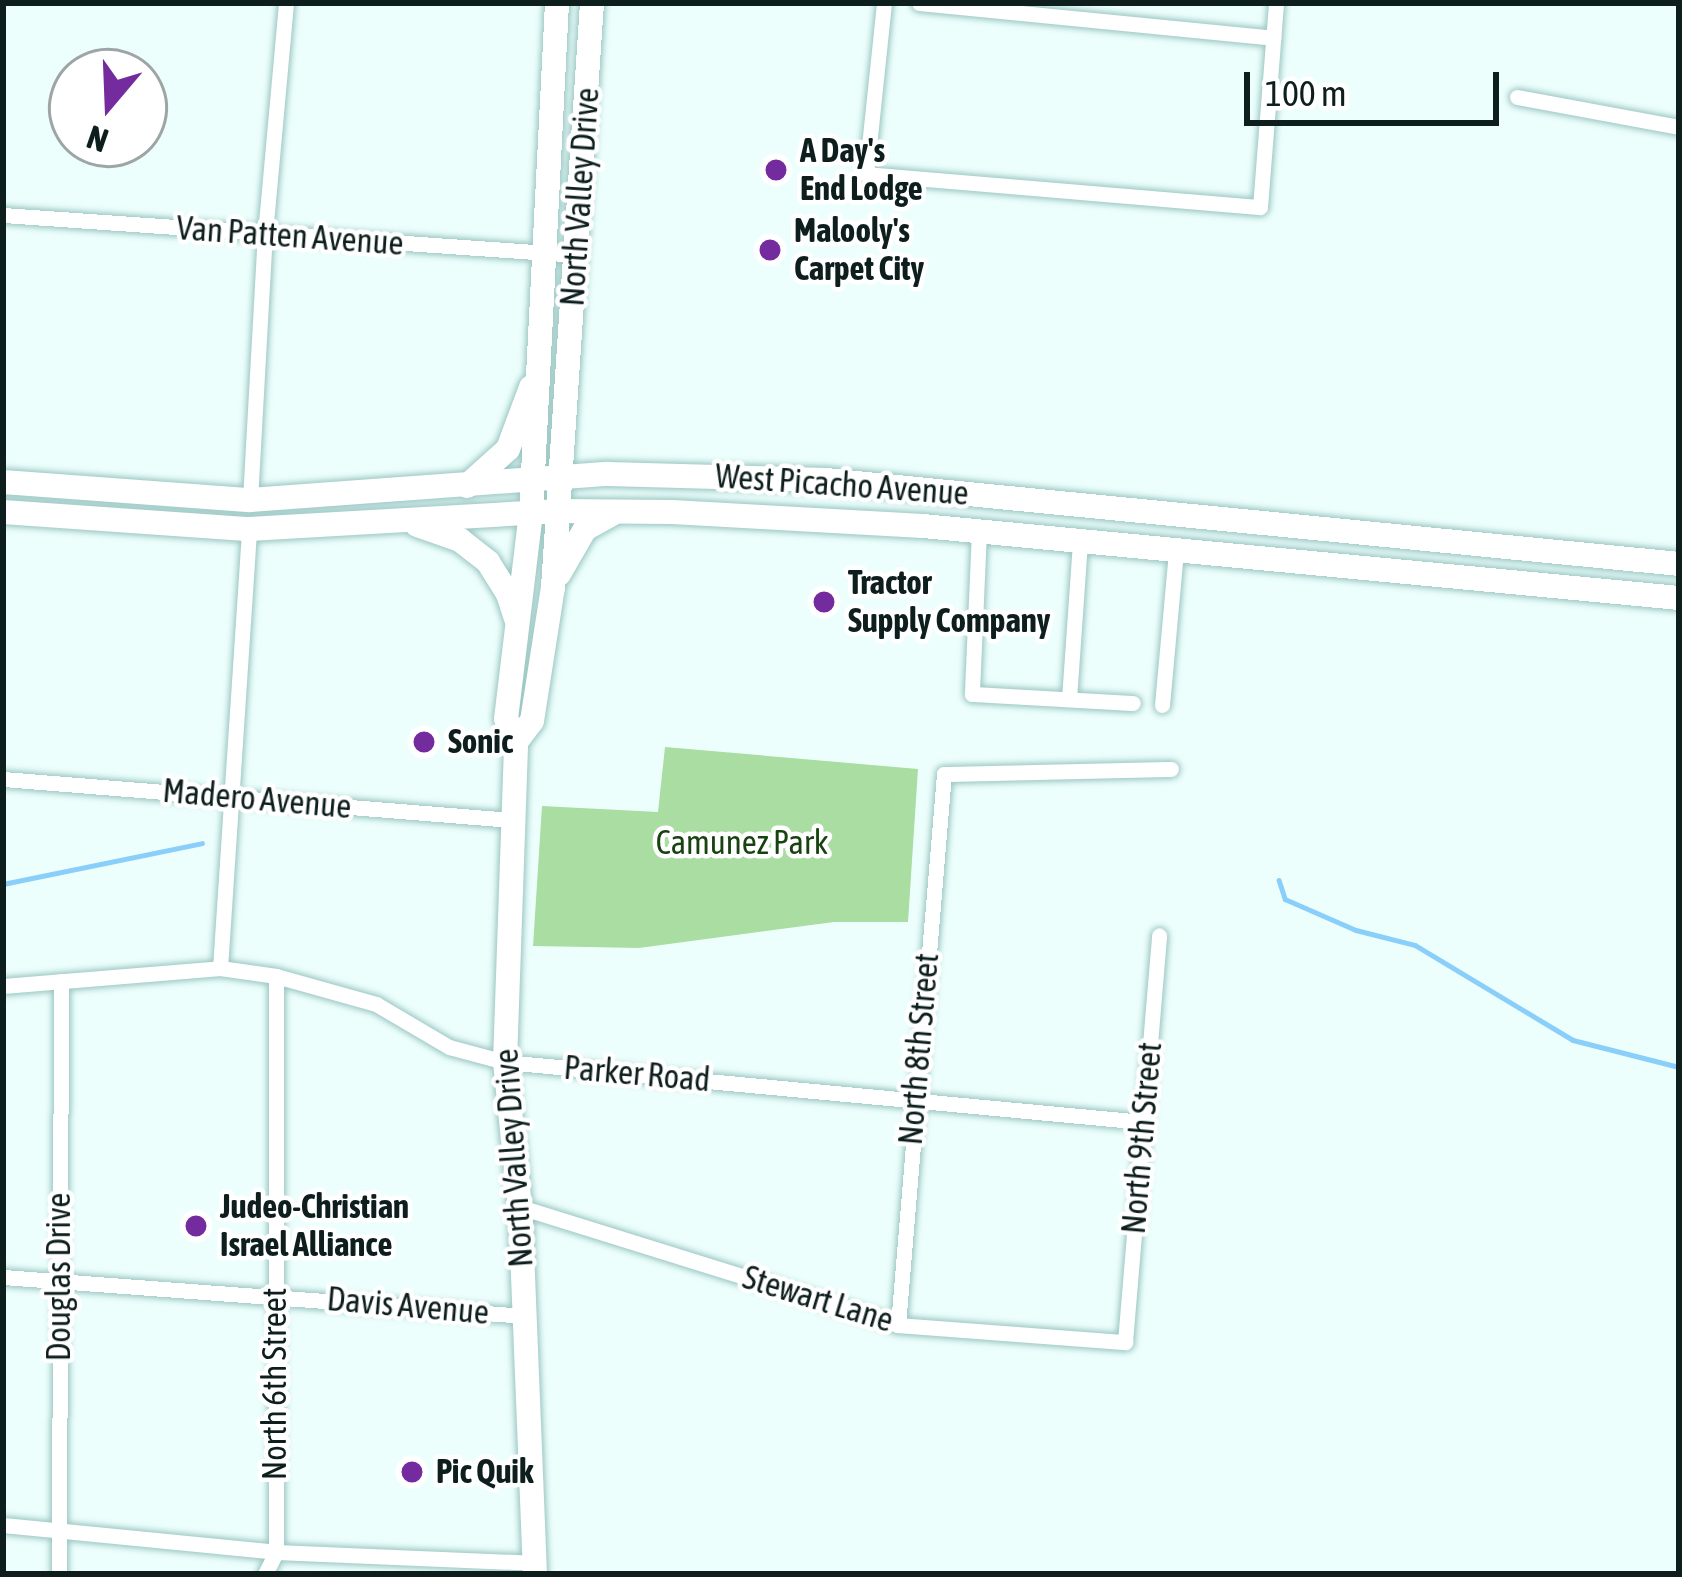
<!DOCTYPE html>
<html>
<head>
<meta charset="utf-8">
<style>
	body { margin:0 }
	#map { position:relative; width:1682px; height:1577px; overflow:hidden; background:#edfffd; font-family:"Asap Condensed",sans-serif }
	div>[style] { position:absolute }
	.green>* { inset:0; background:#a9dda1 }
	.stream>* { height:4.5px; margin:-2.25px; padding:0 2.25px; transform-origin:2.25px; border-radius:2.25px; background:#8acefa }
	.roads { filter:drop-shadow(0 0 3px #9bc7c3) drop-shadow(0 0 3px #9bc7c3) }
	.street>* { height:15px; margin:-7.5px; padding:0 7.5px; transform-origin:7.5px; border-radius:7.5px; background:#fff }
	.primary>* { height:24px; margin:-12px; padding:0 12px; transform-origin:12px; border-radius:12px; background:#fff }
	.dots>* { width:33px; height:33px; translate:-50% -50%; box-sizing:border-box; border:6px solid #fff; border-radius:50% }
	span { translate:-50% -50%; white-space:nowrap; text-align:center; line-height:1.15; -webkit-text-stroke:9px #fff; paint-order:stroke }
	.poi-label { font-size:33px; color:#0d1e1d; font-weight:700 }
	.left { translate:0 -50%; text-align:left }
	.street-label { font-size:33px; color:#0d1e1d }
	.park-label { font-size:33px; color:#194213 }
	.frame { position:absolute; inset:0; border:6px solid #0d1e1d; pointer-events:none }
	.north { position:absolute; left:48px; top:48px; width:120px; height:120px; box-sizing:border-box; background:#fff; border:3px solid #9ea5a5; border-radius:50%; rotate:199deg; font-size:33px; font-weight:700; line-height:48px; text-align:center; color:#0d1e1d }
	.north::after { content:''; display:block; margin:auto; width:42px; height:54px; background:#742b9e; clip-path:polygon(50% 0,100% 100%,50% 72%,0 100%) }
	.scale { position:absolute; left:1244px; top:72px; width:255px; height:54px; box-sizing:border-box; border:6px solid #0d1e1d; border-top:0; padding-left:15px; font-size:36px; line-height:42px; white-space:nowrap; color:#0d1e1d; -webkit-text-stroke:9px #fff; paint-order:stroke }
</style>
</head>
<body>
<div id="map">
	<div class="green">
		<i style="clip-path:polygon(665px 747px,918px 769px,908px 922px,834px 922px,639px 948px,533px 946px,542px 806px,658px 812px)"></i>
	</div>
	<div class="stream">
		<i style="left:1279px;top:880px;width:20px;rotate:72deg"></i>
		<i style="left:1285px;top:899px;width:77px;rotate:23.6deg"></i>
		<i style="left:1356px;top:930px;width:61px;rotate:14.3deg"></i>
		<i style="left:1415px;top:945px;width:184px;rotate:31deg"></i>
		<i style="left:1573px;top:1040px;width:109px;rotate:14.3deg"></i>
		<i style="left:3px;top:884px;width:203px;rotate:-11.6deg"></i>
	</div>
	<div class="roads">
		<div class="street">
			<i style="left:884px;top:3px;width:172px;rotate:96deg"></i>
			<i style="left:866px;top:174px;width:395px;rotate:4.8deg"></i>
			<i style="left:1260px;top:207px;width:205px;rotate:-85.5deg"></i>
			<i style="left:919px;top:3px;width:356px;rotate:5.6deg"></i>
			<i style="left:1517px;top:97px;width:165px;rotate:10.5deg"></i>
			<i style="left:3px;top:215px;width:576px;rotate:3.98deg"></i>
			<i style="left:250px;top:500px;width:266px;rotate:-86.8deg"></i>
			<i style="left:265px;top:234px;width:232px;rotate:-84.8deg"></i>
			<i style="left:979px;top:531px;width:163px;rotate:92.5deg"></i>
			<i style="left:972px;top:694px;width:161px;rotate:3.2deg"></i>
			<i style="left:1069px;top:699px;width:158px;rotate:-86deg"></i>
			<i style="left:1162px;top:705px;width:156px;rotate:-84.8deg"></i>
			<i style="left:3px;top:779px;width:510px;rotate:4.61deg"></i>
			<i style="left:220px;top:968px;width:440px;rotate:-86.2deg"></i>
			<i style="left:3px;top:986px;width:218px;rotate:-4.7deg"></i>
			<i style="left:220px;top:968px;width:57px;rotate:8.1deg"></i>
			<i style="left:276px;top:976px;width:104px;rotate:15.6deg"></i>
			<i style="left:376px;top:1004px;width:85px;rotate:30.5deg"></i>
			<i style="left:449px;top:1047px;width:58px;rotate:15deg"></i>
			<i style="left:505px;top:1062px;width:641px;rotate:5.37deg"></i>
			<i style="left:520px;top:1207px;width:396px;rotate:17.3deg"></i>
			<i style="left:898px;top:1325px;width:228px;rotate:4.3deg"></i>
			<i style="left:1125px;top:1342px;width:408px;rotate:-85.2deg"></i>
			<i style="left:3px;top:1277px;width:523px;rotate:4.27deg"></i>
			<i style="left:898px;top:1325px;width:553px;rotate:-85.23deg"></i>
			<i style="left:944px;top:774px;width:227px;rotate:-1.3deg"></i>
			<i style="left:3px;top:1525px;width:274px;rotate:5.6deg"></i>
			<i style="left:276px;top:1552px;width:259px;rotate:2.4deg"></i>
			<i style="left:59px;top:1574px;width:593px;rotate:-89.81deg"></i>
			<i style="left:265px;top:1574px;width:25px;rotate:-63deg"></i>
			<i style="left:276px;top:1552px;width:576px;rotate:-90deg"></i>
		</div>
		<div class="primary">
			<i style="left:3px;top:482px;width:248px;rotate:4.2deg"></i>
			<i style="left:250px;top:500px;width:359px;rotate:-4.2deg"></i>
			<i style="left:608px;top:474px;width:218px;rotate:1.6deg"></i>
			<i style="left:826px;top:480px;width:857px;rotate:5.62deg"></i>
			<i style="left:467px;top:486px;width:55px;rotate:-42.1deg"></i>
			<i style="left:508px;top:449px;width:66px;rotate:-69.6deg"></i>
			<i style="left:3px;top:512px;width:247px;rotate:4deg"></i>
			<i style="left:249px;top:529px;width:311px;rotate:-3.3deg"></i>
			<i style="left:559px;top:511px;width:113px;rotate:0.5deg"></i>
			<i style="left:672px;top:512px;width:251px;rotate:3.2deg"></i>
			<i style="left:923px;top:526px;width:759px;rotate:5.44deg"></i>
			<i style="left:417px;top:525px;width:46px;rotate:19.2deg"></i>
			<i style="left:460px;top:540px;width:36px;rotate:38deg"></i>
			<i style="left:488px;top:562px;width:38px;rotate:58deg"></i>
			<i style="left:508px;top:594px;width:26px;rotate:72deg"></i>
			<i style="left:559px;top:574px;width:52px;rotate:-60deg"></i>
			<i style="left:585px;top:529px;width:33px;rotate:-29deg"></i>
			<i style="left:516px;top:742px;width:26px;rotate:-53deg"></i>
			<i style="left:532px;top:721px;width:136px;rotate:-81.1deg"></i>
			<i style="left:553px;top:587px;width:585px;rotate:-86.18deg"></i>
			<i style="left:535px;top:1574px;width:367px;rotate:-92.3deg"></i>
			<i style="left:520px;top:1207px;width:146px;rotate:-95.9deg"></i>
			<i style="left:505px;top:1062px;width:320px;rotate:-88deg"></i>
			<i style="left:516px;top:742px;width:25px;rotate:-113deg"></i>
			<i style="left:506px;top:719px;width:208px;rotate:-83.1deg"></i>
			<i style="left:531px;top:513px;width:511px;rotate:-87.08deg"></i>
		</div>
	</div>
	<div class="dots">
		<i style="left:776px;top:170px;background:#742b9e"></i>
		<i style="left:770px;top:250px;background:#742b9e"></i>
		<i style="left:824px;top:602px;background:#742b9e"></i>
		<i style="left:424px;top:742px;background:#742b9e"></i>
		<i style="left:196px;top:1226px;background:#742b9e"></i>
		<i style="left:412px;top:1472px;background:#742b9e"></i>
	</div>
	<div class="poi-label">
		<span class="left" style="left:800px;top:170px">A Day's<br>End Lodge</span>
		<span class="left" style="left:794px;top:250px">Malooly's<br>Carpet City</span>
		<span class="left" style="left:848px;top:602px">Tractor<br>Supply Company</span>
		<span class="left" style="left:448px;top:742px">Sonic</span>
		<span class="left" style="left:220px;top:1226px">Judeo-Christian<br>Israel Alliance</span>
		<span class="left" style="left:436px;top:1472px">Pic Quik</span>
	</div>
	<div class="street-label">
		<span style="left:580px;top:197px;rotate:-86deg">North Valley Drive</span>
		<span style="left:290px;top:236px;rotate:4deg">Van Patten Avenue</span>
		<span style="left:842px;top:485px;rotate:4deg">West Picacho Avenue</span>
		<span style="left:257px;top:799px;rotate:5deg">Madero Avenue</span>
		<span style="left:919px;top:1049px;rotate:-85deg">North 8th Street</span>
		<span style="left:637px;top:1074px;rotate:5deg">Parker Road</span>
		<span style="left:1142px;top:1138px;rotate:-85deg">North 9th Street</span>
		<span style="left:514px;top:1158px;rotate:-94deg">North Valley Drive</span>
		<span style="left:59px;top:1277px;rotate:-90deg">Douglas Drive</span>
		<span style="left:818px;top:1299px;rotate:17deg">Stewart Lane</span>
		<span style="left:408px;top:1306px;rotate:5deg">Davis Avenue</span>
		<span style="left:275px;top:1384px;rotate:-90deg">North 6th Street</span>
	</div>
	<div class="park-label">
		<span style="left:742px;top:843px">Camunez Park</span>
	</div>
	<div class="frame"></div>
	<div class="north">N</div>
	<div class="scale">100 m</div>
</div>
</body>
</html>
